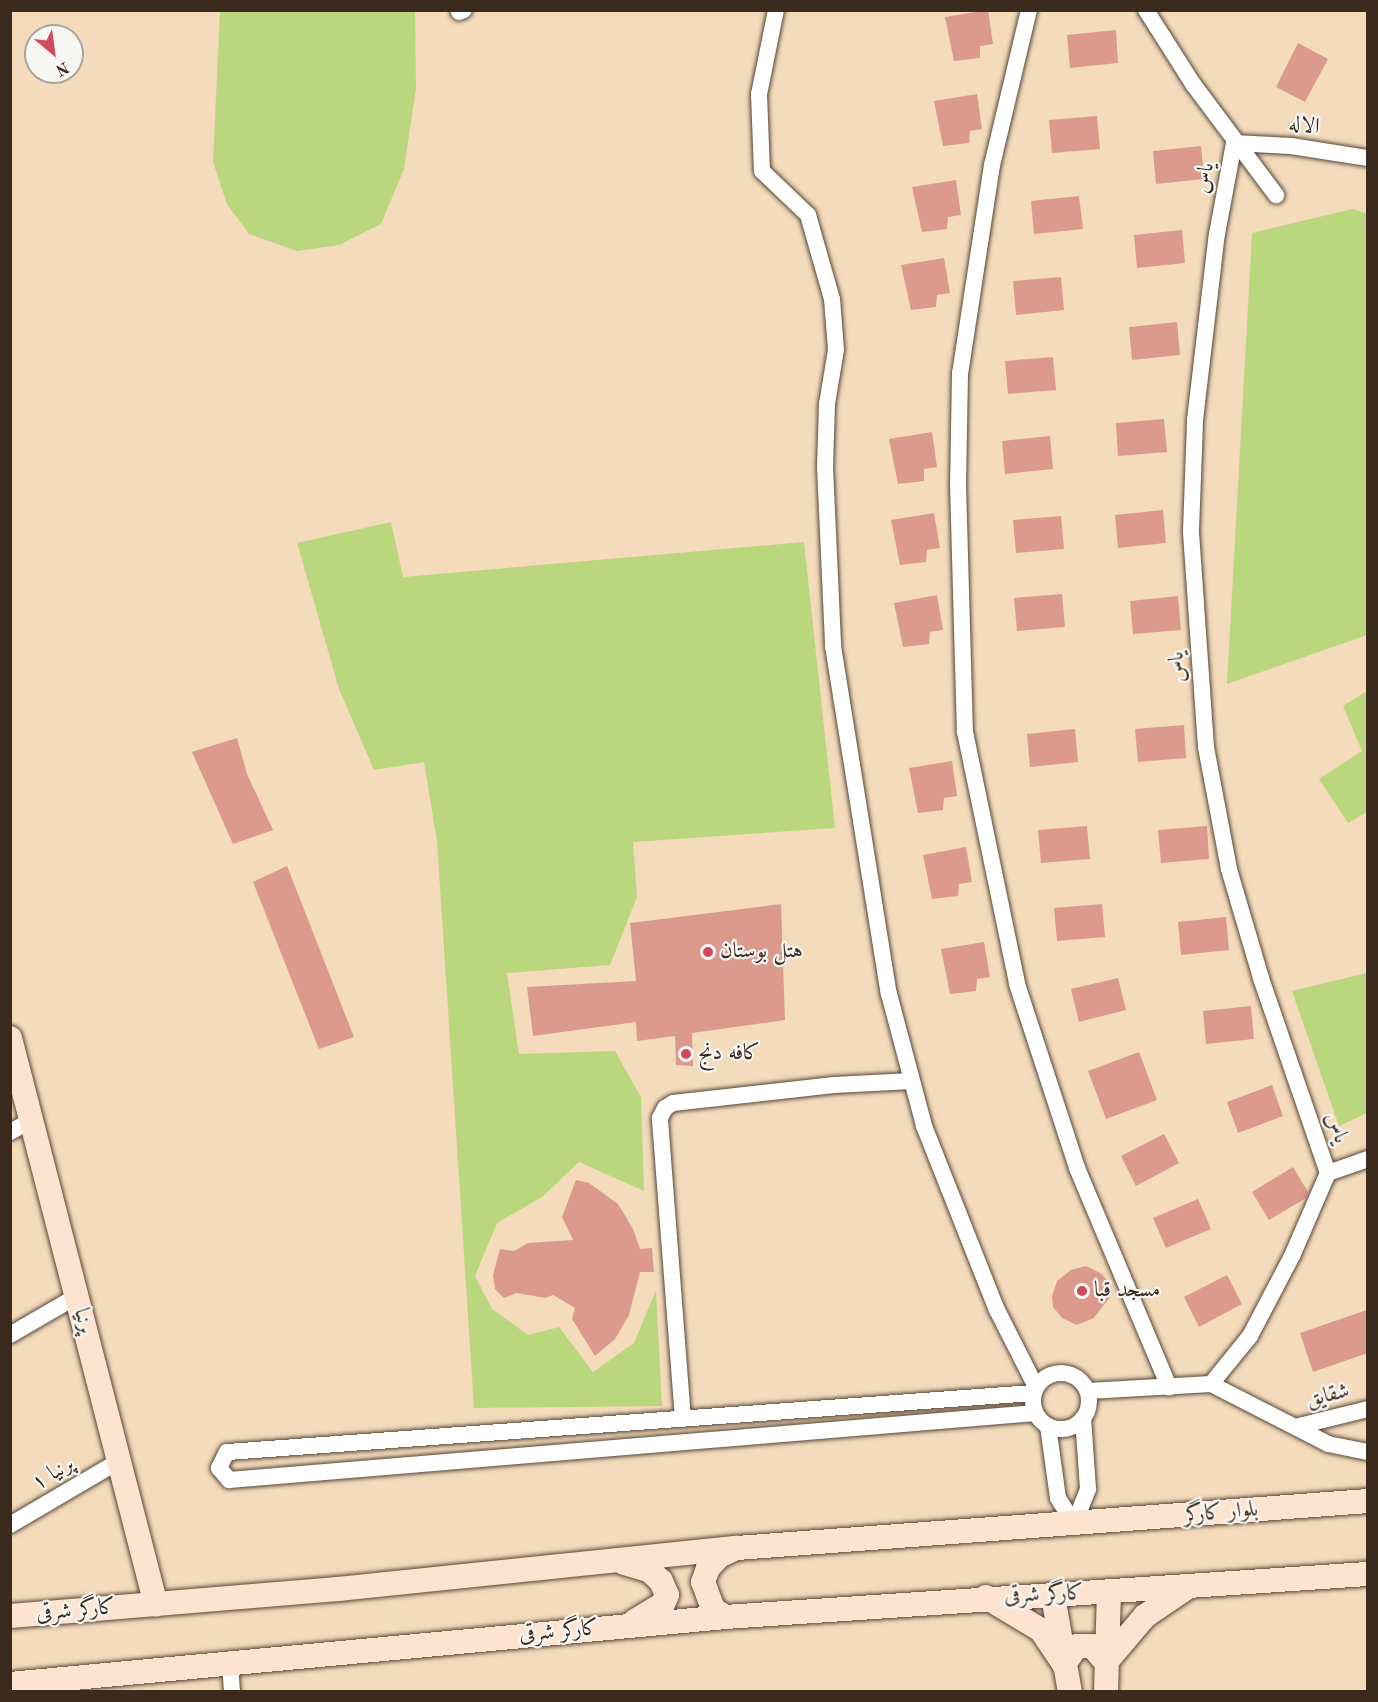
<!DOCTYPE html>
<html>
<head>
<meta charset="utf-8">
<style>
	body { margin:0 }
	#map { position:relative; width:1378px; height:1702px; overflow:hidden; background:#f3dbbb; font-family:"Old Standard TT",Amiri,serif }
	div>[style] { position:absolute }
	.green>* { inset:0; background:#bbd77d }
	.building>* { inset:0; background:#dc9a8e }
	.roads { filter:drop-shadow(0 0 2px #574536) drop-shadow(0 0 2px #574536) }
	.street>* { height:16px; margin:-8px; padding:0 8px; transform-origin:8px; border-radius:8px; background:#fff }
	.street>.ring { margin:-8px; padding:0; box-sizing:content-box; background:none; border:16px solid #fff; border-radius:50% }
	.secondary>* { height:24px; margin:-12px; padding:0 12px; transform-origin:12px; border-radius:12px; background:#fde4d1 }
	.dots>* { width:16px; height:16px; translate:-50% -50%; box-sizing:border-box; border:3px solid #f6f6f2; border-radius:50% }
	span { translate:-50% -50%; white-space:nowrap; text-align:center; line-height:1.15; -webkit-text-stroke:4.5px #f6f6f2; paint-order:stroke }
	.street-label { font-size:22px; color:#3b2a1e }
	.poi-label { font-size:22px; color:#3b2a1e }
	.left { translate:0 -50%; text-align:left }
	.frame { position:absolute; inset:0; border:12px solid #3b2a1e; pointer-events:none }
	.north { position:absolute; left:24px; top:24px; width:60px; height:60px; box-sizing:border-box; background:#f6f6f2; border:2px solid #aba49d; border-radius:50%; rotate:151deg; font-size:16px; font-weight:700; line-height:24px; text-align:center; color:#3b2a1e }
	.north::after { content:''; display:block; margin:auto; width:21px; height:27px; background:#d1495b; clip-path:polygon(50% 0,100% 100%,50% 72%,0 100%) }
</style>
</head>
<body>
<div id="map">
	<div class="green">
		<i style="clip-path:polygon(220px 11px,415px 11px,416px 88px,404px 169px,381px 224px,339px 245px,297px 251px,249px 234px,227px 204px,213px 162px)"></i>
		<i style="clip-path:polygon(1352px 209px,1368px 214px,1367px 635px,1227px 684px,1252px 233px)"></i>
		<i style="clip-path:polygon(391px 522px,403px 577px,804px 542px,835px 828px,633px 842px,637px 897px,610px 965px,507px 973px,519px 1054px,615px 1051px,641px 1097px,644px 1191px,579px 1162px,542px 1197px,497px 1223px,475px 1276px,492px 1309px,528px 1335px,559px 1327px,593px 1372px,634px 1343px,656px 1290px,662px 1406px,474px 1408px,437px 841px,424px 762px,374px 770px,339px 689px,297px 543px)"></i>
		<i style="clip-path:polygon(1367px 691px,1367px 812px,1348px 823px,1319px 779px,1362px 751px,1343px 706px)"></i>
		<i style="clip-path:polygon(1367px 973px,1367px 1113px,1339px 1126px,1292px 991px)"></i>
	</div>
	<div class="building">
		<i style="clip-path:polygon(988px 10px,993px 44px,980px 46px,980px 58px,954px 61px,945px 17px)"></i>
		<i style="clip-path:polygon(1116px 30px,1118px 63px,1070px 68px,1067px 35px)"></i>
		<i style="clip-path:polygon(1298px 43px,1328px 59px,1305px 102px,1276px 87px)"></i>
		<i style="clip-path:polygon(977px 94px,982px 129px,970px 131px,969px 143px,943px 146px,934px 101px)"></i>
		<i style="clip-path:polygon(1097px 116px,1100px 149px,1052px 153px,1049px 120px)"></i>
		<i style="clip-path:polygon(1201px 146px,1204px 179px,1156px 184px,1153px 151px)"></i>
		<i style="clip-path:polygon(956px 180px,961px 215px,948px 217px,947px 229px,922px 232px,912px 187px)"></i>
		<i style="clip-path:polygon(1079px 196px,1083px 229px,1034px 234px,1031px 201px)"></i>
		<i style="clip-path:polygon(1182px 230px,1185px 263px,1137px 268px,1134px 235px)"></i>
		<i style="clip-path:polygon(944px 258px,950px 293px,937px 295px,936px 307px,911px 310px,901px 265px)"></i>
		<i style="clip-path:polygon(1061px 277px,1064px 310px,1016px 315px,1013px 281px)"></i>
		<i style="clip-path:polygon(1177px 322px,1180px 355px,1132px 360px,1129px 327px)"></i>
		<i style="clip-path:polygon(1053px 357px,1056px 390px,1008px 394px,1005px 361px)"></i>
		<i style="clip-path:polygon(1164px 419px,1167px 452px,1118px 456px,1116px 423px)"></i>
		<i style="clip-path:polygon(932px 432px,937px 467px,924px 469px,924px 481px,898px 484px,889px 439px)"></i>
		<i style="clip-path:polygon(1050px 436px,1053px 469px,1005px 474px,1002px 441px)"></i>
		<i style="clip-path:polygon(1163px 510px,1166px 543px,1118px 548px,1115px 515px)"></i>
		<i style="clip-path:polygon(934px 513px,940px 548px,927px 550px,926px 562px,900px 565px,891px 520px)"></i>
		<i style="clip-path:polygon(1061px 516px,1064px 549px,1016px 553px,1013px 520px)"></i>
		<i style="clip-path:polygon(1062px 594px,1065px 627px,1017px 631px,1014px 598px)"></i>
		<i style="clip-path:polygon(937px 595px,943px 630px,930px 632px,929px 644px,903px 647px,894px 603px)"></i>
		<i style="clip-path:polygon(1178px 596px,1181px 630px,1133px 634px,1130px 601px)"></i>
		<i style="clip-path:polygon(1184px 725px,1186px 758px,1138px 762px,1135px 729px)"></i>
		<i style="clip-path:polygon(1075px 729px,1078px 762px,1030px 767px,1027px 734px)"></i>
		<i style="clip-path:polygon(237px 738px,247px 774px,273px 830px,233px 844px,192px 752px)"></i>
		<i style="clip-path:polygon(952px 761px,957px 796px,944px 798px,943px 810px,918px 813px,909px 768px)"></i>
		<i style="clip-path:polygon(1087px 826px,1090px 859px,1041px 863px,1038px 830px)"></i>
		<i style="clip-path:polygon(1207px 826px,1209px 859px,1161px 863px,1158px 830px)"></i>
		<i style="clip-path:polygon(966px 847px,972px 882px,959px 884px,958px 896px,932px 899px,923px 855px)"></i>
		<i style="clip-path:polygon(287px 866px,354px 1037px,319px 1049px,253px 882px)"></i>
		<i style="clip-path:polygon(781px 904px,785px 1020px,692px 1033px,693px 1066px,676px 1065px,675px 1036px,637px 1041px,636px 1022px,533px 1036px,527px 987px,636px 981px,630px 923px)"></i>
		<i style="clip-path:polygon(1102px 904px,1105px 937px,1057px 941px,1054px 908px)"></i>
		<i style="clip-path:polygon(1226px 917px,1229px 950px,1181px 955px,1178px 922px)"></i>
		<i style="clip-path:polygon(984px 942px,990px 977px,977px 979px,976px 991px,950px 994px,941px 949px)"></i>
		<i style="clip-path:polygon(1118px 978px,1126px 1010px,1079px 1022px,1071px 989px)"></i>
		<i style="clip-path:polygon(1251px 1006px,1254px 1039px,1206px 1044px,1203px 1011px)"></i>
		<i style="clip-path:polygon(1139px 1052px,1157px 1100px,1106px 1119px,1088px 1071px)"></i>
		<i style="clip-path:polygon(1272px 1085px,1283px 1116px,1238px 1133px,1227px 1102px)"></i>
		<i style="clip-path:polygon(1164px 1134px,1179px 1163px,1136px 1186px,1121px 1156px)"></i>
		<i style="clip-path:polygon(1293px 1167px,1308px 1192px,1306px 1198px,1269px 1220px,1252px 1192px)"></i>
		<i style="clip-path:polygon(576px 1180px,589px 1183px,618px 1204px,633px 1229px,640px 1249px,652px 1248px,654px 1272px,640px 1272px,629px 1315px,615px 1339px,595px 1356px,572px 1319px,575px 1308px,553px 1295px,545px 1298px,517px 1293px,504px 1298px,495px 1289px,493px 1275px,500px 1249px,514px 1251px,528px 1243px,573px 1240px,562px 1217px)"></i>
		<i style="clip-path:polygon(1198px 1199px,1211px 1229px,1166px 1248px,1153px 1218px)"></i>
		<i style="clip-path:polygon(1086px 1266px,1102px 1274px,1111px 1286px,1110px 1297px,1094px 1318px,1077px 1325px,1062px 1318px,1053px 1307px,1052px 1296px,1057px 1281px,1071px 1270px)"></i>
		<i style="clip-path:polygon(1227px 1275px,1242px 1304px,1199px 1327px,1184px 1297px)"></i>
		<i style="clip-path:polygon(1367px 1310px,1368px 1353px,1313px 1372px,1300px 1333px)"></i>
	</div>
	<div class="roads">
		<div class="street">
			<i style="left:776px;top:10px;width:86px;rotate:101.4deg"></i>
			<i style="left:759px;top:94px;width:77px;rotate:87.8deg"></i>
			<i style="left:762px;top:171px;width:64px;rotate:43.7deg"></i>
			<i style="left:808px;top:215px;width:87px;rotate:74.1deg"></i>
			<i style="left:832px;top:299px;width:51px;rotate:85.5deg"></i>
			<i style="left:836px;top:350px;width:55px;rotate:99.5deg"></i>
			<i style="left:827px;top:404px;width:63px;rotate:91.8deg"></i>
			<i style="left:825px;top:467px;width:179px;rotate:87.4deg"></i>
			<i style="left:833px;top:646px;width:352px;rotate:80.9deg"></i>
			<i style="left:889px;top:994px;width:137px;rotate:75.1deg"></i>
			<i style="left:924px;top:1126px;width:198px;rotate:68.4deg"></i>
			<i style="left:997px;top:1310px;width:86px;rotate:63.1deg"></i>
			<i style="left:1029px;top:10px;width:159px;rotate:103.4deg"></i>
			<i style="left:992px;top:165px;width:210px;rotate:98.7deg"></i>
			<i style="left:960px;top:373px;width:111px;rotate:91deg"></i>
			<i style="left:958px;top:484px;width:248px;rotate:88.4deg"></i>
			<i style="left:965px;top:732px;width:257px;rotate:78.3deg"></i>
			<i style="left:1017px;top:984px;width:194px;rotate:71.9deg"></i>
			<i style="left:1077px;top:1168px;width:238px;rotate:67.2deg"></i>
			<i style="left:1146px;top:10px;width:88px;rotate:57.6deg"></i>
			<i style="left:1193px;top:84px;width:139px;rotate:53.2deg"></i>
			<i style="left:459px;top:12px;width:5px;rotate:-22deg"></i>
			<i style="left:10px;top:1132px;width:25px;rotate:-29deg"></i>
			<i style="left:1328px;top:1173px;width:206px;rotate:-109deg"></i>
			<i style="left:1261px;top:978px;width:114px;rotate:-106.4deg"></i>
			<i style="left:1229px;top:869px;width:124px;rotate:-100.7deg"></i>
			<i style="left:1206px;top:747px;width:217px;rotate:-94deg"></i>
			<i style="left:1191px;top:531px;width:111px;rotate:-87.9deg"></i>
			<i style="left:1195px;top:420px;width:187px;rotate:-83.3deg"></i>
			<i style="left:1217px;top:234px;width:93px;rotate:-79.4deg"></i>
			<i style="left:1234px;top:143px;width:57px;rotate:3deg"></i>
			<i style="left:1291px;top:146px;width:78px;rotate:8.9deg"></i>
			<i style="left:10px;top:1335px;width:78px;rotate:-30.2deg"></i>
			<i class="ring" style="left:1033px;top:1373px;width:40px;height:40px"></i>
			<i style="left:1211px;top:1384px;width:62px;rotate:-50.9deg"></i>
			<i style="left:1250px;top:1336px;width:90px;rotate:-62.3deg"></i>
			<i style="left:1292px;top:1256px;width:90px;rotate:-66.6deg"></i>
			<i style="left:1328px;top:1173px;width:42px;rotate:-19.3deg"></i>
			<i style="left:1088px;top:1391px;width:123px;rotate:-3.3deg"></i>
			<i style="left:1211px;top:1384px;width:131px;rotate:27.1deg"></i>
			<i style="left:1328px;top:1444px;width:41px;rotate:11.3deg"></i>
			<i style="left:1033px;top:1393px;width:808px;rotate:175.81deg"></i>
			<i style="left:227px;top:1452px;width:18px;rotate:117deg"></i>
			<i style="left:219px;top:1468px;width:16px;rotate:50deg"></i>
			<i style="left:229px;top:1480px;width:809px;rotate:-4.75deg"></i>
			<i style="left:683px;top:1419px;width:302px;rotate:-94.4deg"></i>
			<i style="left:660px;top:1118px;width:11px;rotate:-63deg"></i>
			<i style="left:665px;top:1108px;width:9px;rotate:-32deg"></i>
			<i style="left:673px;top:1103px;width:162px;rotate:-6.4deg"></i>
			<i style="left:834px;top:1085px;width:78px;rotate:-2.9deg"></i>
			<i style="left:1048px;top:1426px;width:73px;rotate:82.1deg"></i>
			<i style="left:1058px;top:1498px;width:31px;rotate:58deg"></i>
			<i style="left:1299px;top:1426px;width:71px;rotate:-13.8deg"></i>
			<i style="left:1074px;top:1524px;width:38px;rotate:-68deg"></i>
			<i style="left:1088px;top:1489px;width:71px;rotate:-94deg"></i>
			<i style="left:10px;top:1525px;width:126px;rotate:-30.4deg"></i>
			<i style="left:230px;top:1663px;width:29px;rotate:86deg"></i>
		</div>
		<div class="secondary">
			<i style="left:10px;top:1038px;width:585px;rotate:75.56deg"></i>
			<i style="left:624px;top:1563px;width:26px;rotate:16deg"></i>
			<i style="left:649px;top:1570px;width:16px;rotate:43deg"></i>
			<i style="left:661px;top:1581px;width:15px;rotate:67deg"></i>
			<i style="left:667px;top:1595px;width:10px;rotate:114deg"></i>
			<i style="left:663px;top:1604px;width:33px;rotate:149deg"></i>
			<i style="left:1053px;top:1596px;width:97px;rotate:80deg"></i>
			<i style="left:986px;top:1597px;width:64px;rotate:31deg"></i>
			<i style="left:1041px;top:1630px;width:41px;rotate:55.9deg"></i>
			<i style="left:1064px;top:1664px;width:22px;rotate:-54deg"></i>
			<i style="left:1077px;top:1646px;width:15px"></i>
			<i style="left:1092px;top:1646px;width:21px;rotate:49deg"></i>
			<i style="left:1106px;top:1662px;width:60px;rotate:-49.7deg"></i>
			<i style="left:1145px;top:1616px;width:48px;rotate:-34deg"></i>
			<i style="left:10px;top:1616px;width:329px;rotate:-4.7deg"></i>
			<i style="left:338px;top:1589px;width:401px;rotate:-5.9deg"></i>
			<i style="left:737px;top:1548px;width:633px;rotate:-4.26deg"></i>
			<i style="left:725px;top:1617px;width:14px;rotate:-146deg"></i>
			<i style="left:713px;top:1609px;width:29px;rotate:-110deg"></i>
			<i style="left:703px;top:1582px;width:15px;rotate:-70deg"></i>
			<i style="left:708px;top:1568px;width:16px;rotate:-47deg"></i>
			<i style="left:719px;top:1556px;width:14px;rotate:-25deg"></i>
			<i style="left:10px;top:1684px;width:718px;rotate:-5.35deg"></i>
			<i style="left:725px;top:1617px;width:644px;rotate:-3.83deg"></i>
			<i style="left:1106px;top:1692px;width:100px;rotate:-88.3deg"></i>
		</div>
	</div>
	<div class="dots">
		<i style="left:708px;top:952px;background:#d1495b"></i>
		<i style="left:686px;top:1054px;background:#d1495b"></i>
		<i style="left:1082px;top:1291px;background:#d1495b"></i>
	</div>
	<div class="street-label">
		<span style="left:1304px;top:126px;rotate:7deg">الاله</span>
		<span style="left:1205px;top:178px;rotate:-79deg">یاس</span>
		<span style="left:1178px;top:667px;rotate:-94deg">یاس</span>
		<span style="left:1336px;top:1128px;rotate:70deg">یاس</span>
		<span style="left:83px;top:1321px;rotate:76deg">پرنیا</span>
		<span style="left:1328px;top:1396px;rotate:-14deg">شقایق</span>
		<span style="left:53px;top:1474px;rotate:-31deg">پرنیا ۱</span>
		<span style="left:1221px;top:1513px;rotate:-5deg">بلوار کارگر</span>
		<span style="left:1044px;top:1595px;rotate:-2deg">کارگر شرقی</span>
		<span style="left:76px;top:1611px;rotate:-5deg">کارگر شرقی</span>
		<span style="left:559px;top:1632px;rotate:-5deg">کارگر شرقی</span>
	</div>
	<div class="poi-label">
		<span class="left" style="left:720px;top:952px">هتل بوستان</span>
		<span class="left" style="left:698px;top:1054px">کافه دنج</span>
		<span class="left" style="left:1094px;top:1291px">مسجد قبا</span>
	</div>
	<div class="frame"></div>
	<div class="north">N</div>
</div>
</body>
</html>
